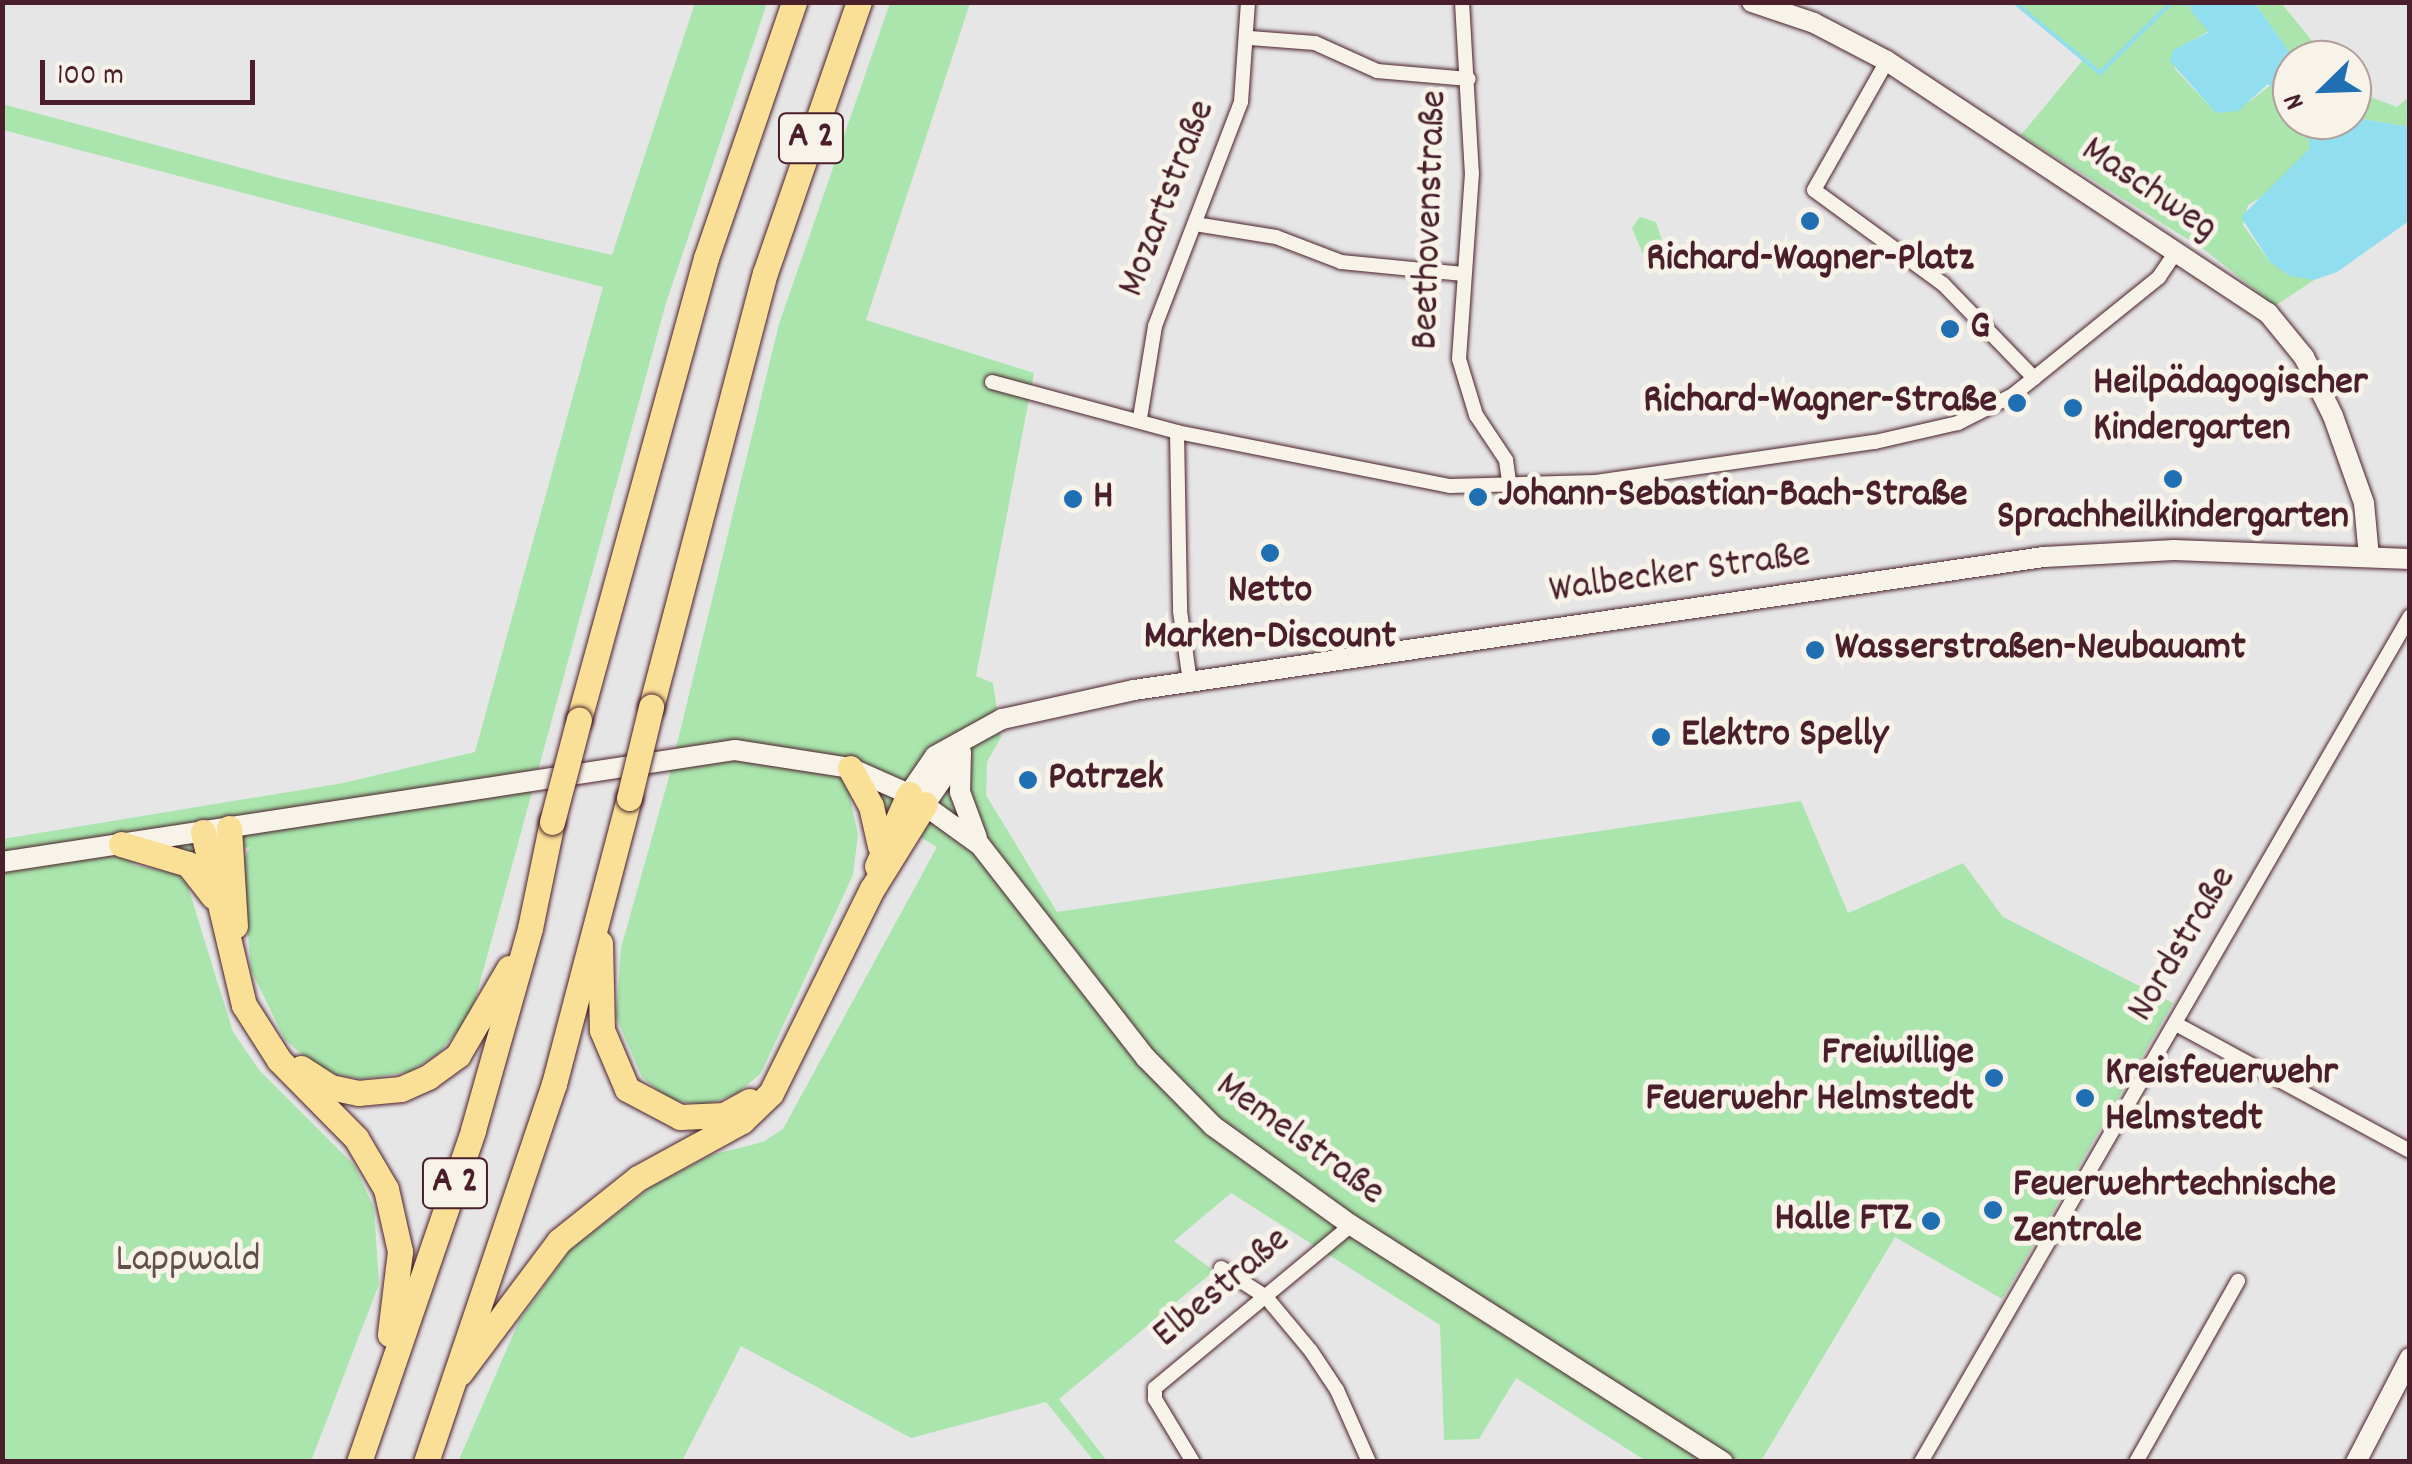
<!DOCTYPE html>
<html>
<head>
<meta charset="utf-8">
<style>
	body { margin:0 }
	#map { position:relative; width:2412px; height:1464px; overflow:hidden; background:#e7e6e7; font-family:Dekko,sans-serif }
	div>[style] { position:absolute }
	.green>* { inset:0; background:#a9e5ac }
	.water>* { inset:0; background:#90deee }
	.stream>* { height:4px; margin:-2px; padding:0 2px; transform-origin:2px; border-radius:2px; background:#90deee }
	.roads { filter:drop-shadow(0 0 2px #4a1f2b) drop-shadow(0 0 2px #4a1f2b) }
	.street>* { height:14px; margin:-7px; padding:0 7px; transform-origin:7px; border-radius:7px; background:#f7f3e8 }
	.secondary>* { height:20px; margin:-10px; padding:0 10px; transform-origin:10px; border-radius:10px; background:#f7f3e8 }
	.highway>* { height:25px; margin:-12.5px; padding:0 12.5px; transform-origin:12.5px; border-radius:12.5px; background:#f9e096 }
	.bridges { filter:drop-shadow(0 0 2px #4a1f2b) drop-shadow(0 0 2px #4a1f2b) }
	.highway-bridge>* { height:25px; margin:-12.5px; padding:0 12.5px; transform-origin:12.5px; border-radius:12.5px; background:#f9e096 }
	.dots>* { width:28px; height:28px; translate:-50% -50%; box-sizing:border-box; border:5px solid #f7f3e8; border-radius:50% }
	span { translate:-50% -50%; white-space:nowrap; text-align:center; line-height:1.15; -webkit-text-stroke:10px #f7f3e8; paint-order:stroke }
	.shield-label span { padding:2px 8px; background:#f7f3e8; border:2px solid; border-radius:8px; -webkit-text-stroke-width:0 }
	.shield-label { font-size:38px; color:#4a1f2b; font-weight:700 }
	.street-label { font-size:40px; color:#4a1f2b }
	.poi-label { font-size:40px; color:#4a1f2b; font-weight:700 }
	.left { translate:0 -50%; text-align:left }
	.right { translate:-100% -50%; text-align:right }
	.park-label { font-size:40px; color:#62504b }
	.frame { position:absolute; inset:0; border:5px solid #4a1f2b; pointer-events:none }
	.north { position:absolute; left:2272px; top:40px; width:100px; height:100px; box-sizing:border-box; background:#f7f3e8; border:2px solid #b29e9c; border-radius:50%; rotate:247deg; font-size:28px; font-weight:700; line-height:40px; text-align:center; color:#4a1f2b }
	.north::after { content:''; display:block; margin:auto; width:35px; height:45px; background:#1f6fb2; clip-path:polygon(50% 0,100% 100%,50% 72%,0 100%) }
	.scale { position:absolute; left:40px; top:60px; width:215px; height:45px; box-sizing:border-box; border:5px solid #4a1f2b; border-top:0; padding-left:12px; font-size:30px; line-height:35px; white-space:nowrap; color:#4a1f2b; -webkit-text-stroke:8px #f7f3e8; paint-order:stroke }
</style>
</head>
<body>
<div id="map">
	<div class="green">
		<i style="clip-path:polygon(695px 3px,767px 3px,666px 303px,471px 1015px,438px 1054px,409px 1072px,362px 1079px,325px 1073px,285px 1040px,251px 970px,242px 863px,250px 847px,130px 864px,177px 874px,187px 884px,233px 1032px,260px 1071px,354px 1165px,374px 1208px,379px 1284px,311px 1461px,3px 1461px,3px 839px,343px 783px,475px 752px,603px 287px,3px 130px,2px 104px,279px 178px,612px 255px)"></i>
		<i style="clip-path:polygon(890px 3px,970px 3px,866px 320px,1034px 373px,976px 676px,993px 683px,1001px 737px,987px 762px,986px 795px,1057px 912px,1801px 801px,1848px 913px,1963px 863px,2003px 917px,2173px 1003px,2002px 1299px,1895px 1237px,1761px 1461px,1646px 1461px,1516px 1378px,1479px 1439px,1444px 1440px,1440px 1325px,1231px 1193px,1174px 1241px,1214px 1271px,1059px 1399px,1107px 1461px,1094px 1461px,1046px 1402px,911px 1438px,741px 1346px,682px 1461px,458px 1462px,519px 1321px,571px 1249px,653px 1186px,711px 1155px,763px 1142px,783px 1129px,937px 847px,849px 794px,858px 834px,853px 875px,761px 1073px,738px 1093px,707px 1105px,669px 1100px,642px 1077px,616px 1017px,621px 948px,669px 777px,779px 324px)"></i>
		<i style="clip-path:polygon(2014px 3px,2192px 3px,2190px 10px,2209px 31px,2173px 51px,2175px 69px,2216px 113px,2249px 102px,2272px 84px,2292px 103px,2292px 120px,2308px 123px,2310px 148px,2270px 192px,2248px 205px,2243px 225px,2270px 262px,2314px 280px,2275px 306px,2205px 250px,2021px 135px,2083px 60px)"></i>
		<i style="clip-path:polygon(2255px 3px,2281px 3px,2328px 60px,2295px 60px)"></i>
		<i style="clip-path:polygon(2352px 90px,2397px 107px,2409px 97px,2409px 127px,2352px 117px)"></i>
		<i style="clip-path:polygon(1640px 217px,1656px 222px,1664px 246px,1667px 261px,1657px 270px,1648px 266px,1632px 228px)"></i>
	</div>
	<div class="water">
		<i style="clip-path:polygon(2192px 3px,2255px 3px,2295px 60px,2292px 103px,2268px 84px,2238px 111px,2216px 113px,2170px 61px,2173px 50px,2209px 32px,2190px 10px)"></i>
		<i style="clip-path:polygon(2352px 117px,2409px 127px,2409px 221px,2337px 272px,2314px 280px,2290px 276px,2270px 262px,2241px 217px,2310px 148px,2306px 120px)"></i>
	</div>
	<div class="stream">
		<i style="left:2014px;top:2px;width:112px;rotate:39.5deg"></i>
		<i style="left:2100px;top:73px;width:100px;rotate:-44.6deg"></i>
		<i style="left:2171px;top:3px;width:20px;rotate:3deg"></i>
	</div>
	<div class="roads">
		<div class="street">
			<i style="left:1462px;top:2px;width:171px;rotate:86.7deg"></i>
			<i style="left:1472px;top:173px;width:186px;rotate:94deg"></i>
			<i style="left:1459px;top:359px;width:59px;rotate:73.1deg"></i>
			<i style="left:1476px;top:415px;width:54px;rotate:56.3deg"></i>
			<i style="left:1506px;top:460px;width:28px;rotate:82deg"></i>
			<i style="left:1250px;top:38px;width:65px;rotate:4.4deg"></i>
			<i style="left:1315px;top:43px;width:68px;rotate:24.3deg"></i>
			<i style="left:1377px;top:71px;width:92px;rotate:5deg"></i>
			<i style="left:1887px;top:61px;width:148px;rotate:119.5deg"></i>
			<i style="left:1814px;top:190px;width:160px;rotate:36.1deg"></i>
			<i style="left:1943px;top:284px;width:131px;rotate:45.9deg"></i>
			<i style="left:1195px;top:224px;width:82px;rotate:9.1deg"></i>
			<i style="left:1276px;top:237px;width:70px;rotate:21deg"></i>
			<i style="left:1341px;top:262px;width:123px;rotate:5.6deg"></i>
			<i style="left:992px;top:382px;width:192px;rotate:15.1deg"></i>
			<i style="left:1177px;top:432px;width:278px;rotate:11.2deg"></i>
			<i style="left:1450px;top:486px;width:146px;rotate:-1.6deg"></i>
			<i style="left:1596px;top:482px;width:282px;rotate:-8.2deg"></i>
			<i style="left:1875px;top:442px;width:85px;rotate:-12.9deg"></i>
			<i style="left:1958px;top:423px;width:62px;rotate:-27deg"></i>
			<i style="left:2013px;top:395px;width:188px;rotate:-38.9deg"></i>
			<i style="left:2159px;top:277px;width:30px;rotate:-56deg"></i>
			<i style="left:1140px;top:418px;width:93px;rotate:-80.7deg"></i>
			<i style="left:1155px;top:326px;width:240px;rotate:-69deg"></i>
			<i style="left:1241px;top:102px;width:100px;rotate:-86deg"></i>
			<i style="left:1177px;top:432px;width:179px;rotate:89deg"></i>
			<i style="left:1180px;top:611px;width:72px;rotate:82deg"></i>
			<i style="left:2176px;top:1024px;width:266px;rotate:28.5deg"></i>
			<i style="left:1221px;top:1268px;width:54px;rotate:32.8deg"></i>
			<i style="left:1266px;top:1297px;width:70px;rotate:50.2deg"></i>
			<i style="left:1311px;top:1351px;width:47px;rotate:56.3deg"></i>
			<i style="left:1337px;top:1390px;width:79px;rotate:66deg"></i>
			<i style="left:1193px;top:1462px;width:74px;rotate:-121.1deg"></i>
			<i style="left:1155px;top:1399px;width:11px;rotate:-90deg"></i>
			<i style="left:1155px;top:1388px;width:255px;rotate:-39.7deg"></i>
			<i style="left:1921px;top:1462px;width:977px;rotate:-59.97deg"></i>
			<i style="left:2136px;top:1462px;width:208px;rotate:-60.6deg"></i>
		</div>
		<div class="secondary">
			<i style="left:1752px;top:2px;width:65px;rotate:18.7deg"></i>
			<i style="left:1814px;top:23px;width:82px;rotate:27.5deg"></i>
			<i style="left:1887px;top:61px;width:457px;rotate:33.5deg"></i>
			<i style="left:2268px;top:313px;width:57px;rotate:50.7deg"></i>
			<i style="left:2304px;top:357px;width:66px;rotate:63.8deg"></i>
			<i style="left:2333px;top:416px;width:92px;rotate:70.4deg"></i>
			<i style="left:2364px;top:503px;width:54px;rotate:84.7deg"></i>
			<i style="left:961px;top:752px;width:40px;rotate:91.4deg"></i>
			<i style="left:960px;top:792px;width:49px;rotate:69.7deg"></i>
			<i style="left:909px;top:794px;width:46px;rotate:-55.6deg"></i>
			<i style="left:935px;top:756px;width:77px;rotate:-28.9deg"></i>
			<i style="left:1002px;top:719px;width:135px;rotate:-12.4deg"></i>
			<i style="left:1134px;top:690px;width:920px;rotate:-8.32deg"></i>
			<i style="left:2044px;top:557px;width:130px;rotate:-3.1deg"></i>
			<i style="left:2174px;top:550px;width:236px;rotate:2.2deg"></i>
			<i style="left:925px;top:804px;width:63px;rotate:-55.3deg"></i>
			<i style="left:2px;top:862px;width:742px;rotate:-8.69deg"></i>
			<i style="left:735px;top:750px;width:116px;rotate:8.9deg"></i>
			<i style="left:850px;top:768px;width:64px;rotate:23.8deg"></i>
			<i style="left:909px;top:794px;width:87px;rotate:35.7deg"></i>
			<i style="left:980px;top:845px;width:270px;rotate:52.1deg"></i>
			<i style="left:1146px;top:1058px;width:95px;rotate:45.4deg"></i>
			<i style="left:1213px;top:1126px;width:170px;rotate:35.7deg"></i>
			<i style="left:1351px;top:1225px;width:441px;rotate:32.5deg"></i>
			<i style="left:2356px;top:1462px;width:117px;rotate:-62.6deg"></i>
		</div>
		<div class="highway">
			<i style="left:651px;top:707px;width:449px;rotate:-75.3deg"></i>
			<i style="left:765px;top:273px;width:287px;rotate:-70.9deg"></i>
			<i style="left:579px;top:719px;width:478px;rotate:-74.6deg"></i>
			<i style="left:706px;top:258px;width:271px;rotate:-71deg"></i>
			<i style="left:850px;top:768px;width:43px;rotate:61.1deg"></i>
			<i style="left:871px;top:806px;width:41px;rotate:77.3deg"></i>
			<i style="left:229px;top:828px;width:98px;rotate:86.5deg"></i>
			<i style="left:203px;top:832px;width:178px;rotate:76.7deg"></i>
			<i style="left:244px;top:1005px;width:65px;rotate:57.5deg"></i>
			<i style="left:279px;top:1060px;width:110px;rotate:45.4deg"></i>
			<i style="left:356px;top:1138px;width:59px;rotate:59.5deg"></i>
			<i style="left:386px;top:1189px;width:64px;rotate:77.3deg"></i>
			<i style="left:400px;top:1251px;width:84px;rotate:96.9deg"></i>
			<i style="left:121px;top:844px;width:70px;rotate:16.6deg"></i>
			<i style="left:188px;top:864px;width:41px;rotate:52deg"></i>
			<i style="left:877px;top:866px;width:79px;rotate:-66deg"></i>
			<i style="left:600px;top:943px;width:87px;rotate:88.7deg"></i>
			<i style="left:602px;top:1030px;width:64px;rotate:67deg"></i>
			<i style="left:627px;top:1089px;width:60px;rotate:27.8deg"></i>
			<i style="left:680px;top:1117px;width:44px;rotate:-2.6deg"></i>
			<i style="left:724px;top:1115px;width:29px;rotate:-29deg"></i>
			<i style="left:301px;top:1068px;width:35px;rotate:33deg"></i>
			<i style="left:330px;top:1087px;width:29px;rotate:12deg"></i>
			<i style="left:358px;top:1093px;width:43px;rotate:-5.3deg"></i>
			<i style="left:401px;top:1089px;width:30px;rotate:-24deg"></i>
			<i style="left:428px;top:1077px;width:37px;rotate:-36deg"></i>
			<i style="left:458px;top:1055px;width:101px;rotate:-59.6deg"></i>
			<i style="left:460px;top:1373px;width:165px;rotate:-53.1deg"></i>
			<i style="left:559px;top:1241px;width:101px;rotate:-38.6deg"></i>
			<i style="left:638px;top:1178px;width:119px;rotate:-28.7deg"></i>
			<i style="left:742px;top:1121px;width:40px;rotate:-44deg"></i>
			<i style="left:771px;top:1093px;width:228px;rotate:-63.7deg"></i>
			<i style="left:872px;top:889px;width:100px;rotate:-58.1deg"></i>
			<i style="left:359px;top:1462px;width:351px;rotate:-71deg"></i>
			<i style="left:473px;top:1130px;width:210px;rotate:-74.2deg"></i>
			<i style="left:530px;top:928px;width:108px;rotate:-78.3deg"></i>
			<i style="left:426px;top:1462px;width:399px;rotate:-71.3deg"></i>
			<i style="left:554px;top:1084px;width:296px;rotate:-75.3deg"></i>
		</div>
	</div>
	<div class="bridges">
		<div class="highway-bridge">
			<i style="left:629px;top:798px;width:94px;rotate:-76.4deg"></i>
			<i style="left:552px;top:822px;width:106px;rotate:-75.3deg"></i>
		</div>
	</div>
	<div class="dots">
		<i style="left:1810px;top:221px;background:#1f6fb2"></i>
		<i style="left:1950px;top:329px;background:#1f6fb2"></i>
		<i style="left:2017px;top:403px;background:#1f6fb2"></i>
		<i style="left:2073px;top:408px;background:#1f6fb2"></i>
		<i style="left:2173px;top:479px;background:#1f6fb2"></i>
		<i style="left:1478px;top:497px;background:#1f6fb2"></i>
		<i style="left:1073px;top:499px;background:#1f6fb2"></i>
		<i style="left:1270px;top:553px;background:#1f6fb2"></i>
		<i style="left:1815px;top:650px;background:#1f6fb2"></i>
		<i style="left:1661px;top:737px;background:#1f6fb2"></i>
		<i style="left:1028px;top:780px;background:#1f6fb2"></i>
		<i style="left:1994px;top:1078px;background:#1f6fb2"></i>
		<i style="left:2085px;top:1098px;background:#1f6fb2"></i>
		<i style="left:1993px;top:1210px;background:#1f6fb2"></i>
		<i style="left:1931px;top:1221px;background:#1f6fb2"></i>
	</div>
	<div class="shield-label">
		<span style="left:811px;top:138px">A 2</span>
		<span style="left:455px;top:1183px">A 2</span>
	</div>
	<div class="street-label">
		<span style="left:2148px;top:191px;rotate:34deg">Maschweg</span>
		<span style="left:1169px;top:199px;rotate:-69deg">Mozartstraße</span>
		<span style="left:1432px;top:220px;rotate:-88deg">Beethovenstraße</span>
		<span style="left:1680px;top:575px;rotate:-8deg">Walbecker Straße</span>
		<span style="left:2184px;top:945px;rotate:-59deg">Nordstraße</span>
		<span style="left:1299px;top:1141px;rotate:36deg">Memelstraße</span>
		<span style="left:1223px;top:1289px;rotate:-40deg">Elbestraße</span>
	</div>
	<div class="poi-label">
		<span style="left:1810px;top:261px">Richard-Wagner-Platz</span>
		<span class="left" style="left:1970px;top:329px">G</span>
		<span class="left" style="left:2093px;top:408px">Heilpädagogischer<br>Kindergarten</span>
		<span class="right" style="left:1997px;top:403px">Richard-Wagner-Straße</span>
		<span class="left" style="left:1498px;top:497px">Johann-Sebastian-Bach-Straße</span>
		<span class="left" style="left:1093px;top:499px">H</span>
		<span style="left:2173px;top:519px">Sprachheilkindergarten</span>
		<span style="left:1270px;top:616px">Netto<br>Marken-Discount</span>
		<span class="left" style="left:1835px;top:650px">Wasserstraßen-Neubauamt</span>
		<span class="left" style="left:1681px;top:737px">Elektro Spelly</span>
		<span class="left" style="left:1048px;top:780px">Patrzek</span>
		<span class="right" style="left:1974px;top:1078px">Freiwillige<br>Feuerwehr Helmstedt</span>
		<span class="left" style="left:2105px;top:1098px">Kreisfeuerwehr<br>Helmstedt</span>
		<span class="left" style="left:2013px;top:1210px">Feuerwehrtechnische<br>Zentrale</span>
		<span class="right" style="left:1911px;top:1221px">Halle FTZ</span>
	</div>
	<div class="park-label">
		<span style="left:188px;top:1262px">Lappwald</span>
	</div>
	<div class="frame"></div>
	<div class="north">N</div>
	<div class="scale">100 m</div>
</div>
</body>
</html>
